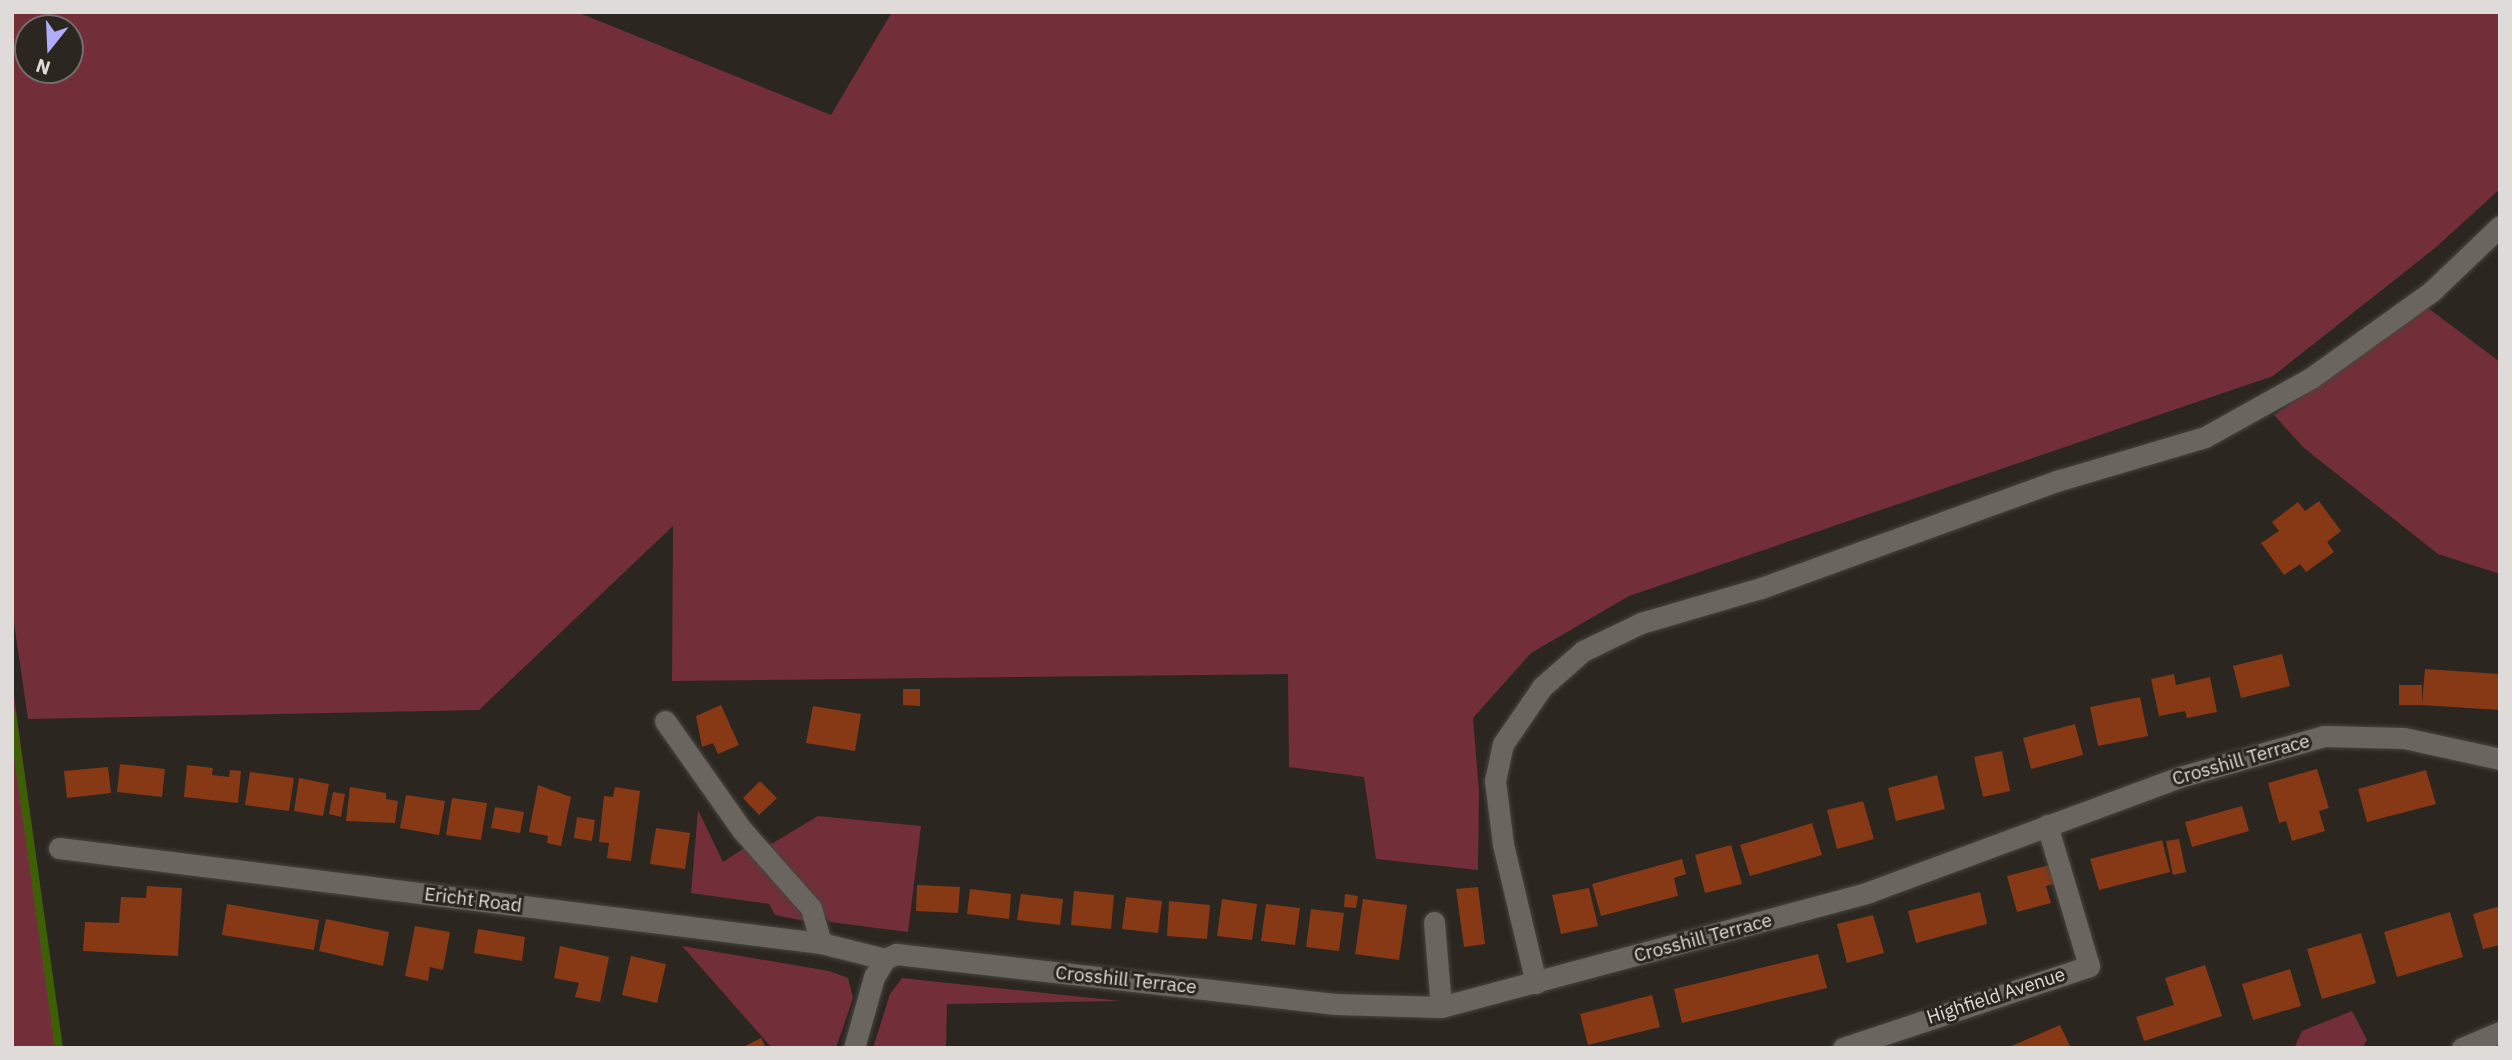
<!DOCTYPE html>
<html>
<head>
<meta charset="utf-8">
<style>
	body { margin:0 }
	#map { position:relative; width:2512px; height:1060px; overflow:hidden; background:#2b2620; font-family:"IBM Plex Sans",sans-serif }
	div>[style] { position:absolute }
	.green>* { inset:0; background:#722f39 }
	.stream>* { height:8px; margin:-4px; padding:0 4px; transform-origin:4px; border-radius:4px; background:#3d6007 }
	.building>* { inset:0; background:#873916 }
	.roads { filter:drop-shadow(0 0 2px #484440) drop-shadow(0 0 2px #484440) }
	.minor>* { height:21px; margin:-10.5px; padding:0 10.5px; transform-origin:10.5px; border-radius:10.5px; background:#6a655e }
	span { translate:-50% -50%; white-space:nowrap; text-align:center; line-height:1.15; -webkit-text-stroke:6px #2b2620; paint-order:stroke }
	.street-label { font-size:19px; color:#dfdbd8 }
	.frame { position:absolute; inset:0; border:14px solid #dfdbd8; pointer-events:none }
	.north { position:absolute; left:14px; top:14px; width:70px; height:70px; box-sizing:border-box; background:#2b2620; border:2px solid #736e6a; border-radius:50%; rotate:198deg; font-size:19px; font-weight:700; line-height:28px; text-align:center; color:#dfdbd8 }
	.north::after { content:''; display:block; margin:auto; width:24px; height:32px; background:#b0aefa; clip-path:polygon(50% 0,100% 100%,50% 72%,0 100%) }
</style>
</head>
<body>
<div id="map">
	<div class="green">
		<i style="clip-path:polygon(evenodd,12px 12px,577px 12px,831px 115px,892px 12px,2500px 12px,2500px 189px,2435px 248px,2273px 376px,1629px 596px,1531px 653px,1473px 718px,1479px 791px,1478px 870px,1376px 859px,1364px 777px,1289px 767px,1288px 674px,672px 681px,673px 526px,479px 710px,28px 719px,12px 609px,12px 12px,70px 28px,70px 70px,28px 70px,28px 28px,70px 28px)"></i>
		<i style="clip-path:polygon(2428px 308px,2500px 362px,2500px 574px,2438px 554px,2304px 448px,2274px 415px)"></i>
		<i style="clip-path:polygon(12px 681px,62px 1048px,12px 1048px)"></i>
		<i style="clip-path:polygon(698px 810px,723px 862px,746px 847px,793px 898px,805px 921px,775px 915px,769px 904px,691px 893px)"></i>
		<i style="clip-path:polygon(818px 816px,921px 826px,908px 932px,830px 922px,768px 846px)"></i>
		<i style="clip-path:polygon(682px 946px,829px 971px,848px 978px,853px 998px,836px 1048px,772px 1048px)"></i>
		<i style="clip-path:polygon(902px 978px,929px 981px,1121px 1001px,947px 1004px,946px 1048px,873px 1048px,890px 994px)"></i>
		<i style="clip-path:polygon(2352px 1011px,2367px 1040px,2362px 1048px,2294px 1048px,2302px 1031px)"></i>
	</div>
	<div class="stream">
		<i style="left:12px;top:714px;width:337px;rotate:82deg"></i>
	</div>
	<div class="building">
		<i style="clip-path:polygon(2319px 501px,2341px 531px,2327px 542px,2334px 552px,2306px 572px,2300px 564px,2284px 575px,2261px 543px,2279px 531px,2272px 522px,2298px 502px,2305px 511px)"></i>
		<i style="clip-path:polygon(2282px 654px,2290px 686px,2241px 698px,2233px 666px)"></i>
		<i style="clip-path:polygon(2425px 669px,2500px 674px,2500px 710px,2422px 705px)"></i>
		<i style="clip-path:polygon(2174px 674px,2176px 685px,2210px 677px,2217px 712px,2187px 718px,2185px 711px,2159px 716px,2151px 679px)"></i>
		<i style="clip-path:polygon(2399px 685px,2422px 685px,2422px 705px,2399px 705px)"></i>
		<i style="clip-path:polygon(903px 689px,920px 689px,920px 706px,903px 705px)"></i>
		<i style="clip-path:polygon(2140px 697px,2148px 736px,2098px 746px,2090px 707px)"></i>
		<i style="clip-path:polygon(721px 705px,739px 745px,718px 754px,713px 743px,702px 747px,696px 716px)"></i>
		<i style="clip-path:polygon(813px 706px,861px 714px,855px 751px,806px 743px)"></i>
		<i style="clip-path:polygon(2075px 724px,2083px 755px,2031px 769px,2023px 738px)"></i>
		<i style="clip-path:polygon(2002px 751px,2010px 791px,1983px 797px,1974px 757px)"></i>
		<i style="clip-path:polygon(120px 764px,165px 769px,162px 797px,117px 792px)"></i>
		<i style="clip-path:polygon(187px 765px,213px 768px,212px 775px,229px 777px,230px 770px,241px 771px,238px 803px,184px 797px)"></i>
		<i style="clip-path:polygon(108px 767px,111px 793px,67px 798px,64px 771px)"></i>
		<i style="clip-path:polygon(2317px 769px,2329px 808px,2319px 811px,2325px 831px,2292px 841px,2286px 821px,2279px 823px,2268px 783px)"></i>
		<i style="clip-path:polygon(2426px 770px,2436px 804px,2367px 822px,2358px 789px)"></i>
		<i style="clip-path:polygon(250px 772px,294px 778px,289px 811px,245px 805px)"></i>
		<i style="clip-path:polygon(1937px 775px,1945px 809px,1896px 821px,1888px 788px)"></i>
		<i style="clip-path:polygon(299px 778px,329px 784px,323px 816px,294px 811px)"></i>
		<i style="clip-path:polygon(760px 781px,777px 798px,759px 815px,743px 798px)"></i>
		<i style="clip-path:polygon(538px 785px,571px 797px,561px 846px,547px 843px,548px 836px,529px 832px)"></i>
		<i style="clip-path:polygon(350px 787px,386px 793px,386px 799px,398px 801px,395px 823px,346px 821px)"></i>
		<i style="clip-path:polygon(615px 787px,640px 791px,631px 861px,607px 858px,609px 843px,599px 842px,604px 796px,613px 797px)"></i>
		<i style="clip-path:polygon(333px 792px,345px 794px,341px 817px,329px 814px)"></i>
		<i style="clip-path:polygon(406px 795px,445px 801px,439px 835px,400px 828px)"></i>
		<i style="clip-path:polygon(452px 798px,487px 803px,481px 840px,446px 835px)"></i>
		<i style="clip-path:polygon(1863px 801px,1874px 839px,1837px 849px,1827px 810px)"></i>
		<i style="clip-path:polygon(2242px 806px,2249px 831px,2192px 847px,2185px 822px)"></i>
		<i style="clip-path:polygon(495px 807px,524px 812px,520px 833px,491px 828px)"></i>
		<i style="clip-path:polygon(577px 817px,595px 820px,592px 841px,574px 838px)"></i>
		<i style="clip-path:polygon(1812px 823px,1822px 855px,1750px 876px,1740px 845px)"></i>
		<i style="clip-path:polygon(656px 828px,690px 833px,685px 869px,650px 864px)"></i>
		<i style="clip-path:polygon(2179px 839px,2186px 872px,2173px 875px,2166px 841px)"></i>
		<i style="clip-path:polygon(2162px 840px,2170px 872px,2099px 890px,2090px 859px)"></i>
		<i style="clip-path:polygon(1731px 845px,1742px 884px,1705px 893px,1695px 855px)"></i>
		<i style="clip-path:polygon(1682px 859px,1686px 874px,1674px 878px,1678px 896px,1601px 916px,1592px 884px)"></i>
		<i style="clip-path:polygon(2057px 863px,2062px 882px,2046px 886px,2051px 903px,2017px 912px,2007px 876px)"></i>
		<i style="clip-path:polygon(917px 885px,960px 887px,958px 913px,916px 911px)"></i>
		<i style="clip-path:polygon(147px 886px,182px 888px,178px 956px,83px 951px,85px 922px,119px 923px,121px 897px,146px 898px)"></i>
		<i style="clip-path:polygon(1478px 887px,1485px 944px,1464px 947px,1456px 889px)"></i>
		<i style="clip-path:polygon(1589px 888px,1598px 926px,1561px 934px,1552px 895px)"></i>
		<i style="clip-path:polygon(970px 889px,1011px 894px,1009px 919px,967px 914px)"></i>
		<i style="clip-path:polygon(1074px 891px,1114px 895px,1111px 929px,1071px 925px)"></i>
		<i style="clip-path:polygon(1980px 892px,1987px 924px,1916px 943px,1908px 911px)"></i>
		<i style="clip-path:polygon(1021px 894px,1063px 899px,1060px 925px,1017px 920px)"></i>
		<i style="clip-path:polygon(1345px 894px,1358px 896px,1356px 908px,1344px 907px)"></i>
		<i style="clip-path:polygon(1126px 897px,1162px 901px,1158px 933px,1122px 929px)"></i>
		<i style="clip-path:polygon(1222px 899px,1257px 904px,1252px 940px,1217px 936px)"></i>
		<i style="clip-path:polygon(1363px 899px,1407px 905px,1399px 960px,1355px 954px)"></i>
		<i style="clip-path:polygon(1169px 901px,1210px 905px,1207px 939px,1167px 936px)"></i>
		<i style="clip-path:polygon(227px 904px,319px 920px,314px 950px,222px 935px)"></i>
		<i style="clip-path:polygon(1266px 904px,1300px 908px,1295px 945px,1261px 941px)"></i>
		<i style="clip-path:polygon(2500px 906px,2500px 945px,2483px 949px,2473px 914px)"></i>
		<i style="clip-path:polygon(1311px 909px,1344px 913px,1339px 951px,1306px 947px)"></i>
		<i style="clip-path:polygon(2450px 912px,2463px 957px,2397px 977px,2384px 932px)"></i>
		<i style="clip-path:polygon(1873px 915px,1884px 953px,1847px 963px,1837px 924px)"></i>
		<i style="clip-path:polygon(326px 919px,389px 932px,383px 966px,319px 951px)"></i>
		<i style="clip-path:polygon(415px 926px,450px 932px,443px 970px,430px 967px,428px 981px,405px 976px)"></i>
		<i style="clip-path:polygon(478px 929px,525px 937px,522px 961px,474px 953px)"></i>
		<i style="clip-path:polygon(2361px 933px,2376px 983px,2322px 999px,2307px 949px)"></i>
		<i style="clip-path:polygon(560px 946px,609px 957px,600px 1002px,575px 997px,579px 983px,554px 978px)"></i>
		<i style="clip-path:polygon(1818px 954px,1827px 988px,1682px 1023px,1674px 989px)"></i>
		<i style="clip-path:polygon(631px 956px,666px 964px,657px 1003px,622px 995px)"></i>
		<i style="clip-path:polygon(2205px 965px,2222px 1016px,2144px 1041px,2136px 1017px,2174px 1005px,2165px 978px)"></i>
		<i style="clip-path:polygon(2290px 969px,2301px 1006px,2253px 1020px,2242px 984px)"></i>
		<i style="clip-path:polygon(1652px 995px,1660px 1027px,1588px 1045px,1580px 1014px)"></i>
		<i style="clip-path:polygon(2060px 1025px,2070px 1046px,2066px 1048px,2007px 1048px)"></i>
		<i style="clip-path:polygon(761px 1038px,766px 1048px,741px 1048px)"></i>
	</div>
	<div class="roads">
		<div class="minor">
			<i style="left:665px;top:721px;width:133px;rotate:54.8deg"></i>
			<i style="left:742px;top:830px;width:104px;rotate:48.5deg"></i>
			<i style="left:811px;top:908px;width:36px;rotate:74deg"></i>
			<i style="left:59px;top:848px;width:768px;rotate:7.11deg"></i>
			<i style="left:821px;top:943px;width:66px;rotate:14deg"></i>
			<i style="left:1434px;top:922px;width:85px;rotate:85.3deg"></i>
			<i style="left:885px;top:959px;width:12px;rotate:-24deg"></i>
			<i style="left:896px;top:954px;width:442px;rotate:6.5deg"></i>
			<i style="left:1335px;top:1004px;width:106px;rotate:1.6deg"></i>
			<i style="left:1441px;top:1007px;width:443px;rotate:-15deg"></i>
			<i style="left:1869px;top:892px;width:332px;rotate:-20.3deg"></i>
			<i style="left:2180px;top:777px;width:150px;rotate:-15.9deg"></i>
			<i style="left:2324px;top:736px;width:80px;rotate:1.4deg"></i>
			<i style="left:2404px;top:738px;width:98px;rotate:12.3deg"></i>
			<i style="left:1536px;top:983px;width:143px;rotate:-103.4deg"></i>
			<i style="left:1503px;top:844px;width:64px;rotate:-97.2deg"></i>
			<i style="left:1495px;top:781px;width:38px;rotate:-78deg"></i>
			<i style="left:1503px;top:744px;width:69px;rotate:-55.6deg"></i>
			<i style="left:1542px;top:687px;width:55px;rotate:-41.3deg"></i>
			<i style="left:1583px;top:651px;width:64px;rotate:-25.8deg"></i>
			<i style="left:1641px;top:623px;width:125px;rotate:-16.3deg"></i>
			<i style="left:1761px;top:588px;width:318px;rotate:-19.9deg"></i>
			<i style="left:2060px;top:480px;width:151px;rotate:-16.5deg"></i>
			<i style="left:2205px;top:437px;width:121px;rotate:-29.1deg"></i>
			<i style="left:2311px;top:378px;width:149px;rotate:-35.7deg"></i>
			<i style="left:2432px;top:291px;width:94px;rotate:-43.7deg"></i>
			<i style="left:854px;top:1048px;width:74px;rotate:-74.3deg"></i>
			<i style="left:874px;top:977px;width:21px;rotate:-59deg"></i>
			<i style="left:1843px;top:1048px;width:259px;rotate:-18.4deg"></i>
			<i style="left:2089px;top:966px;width:147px;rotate:-106.6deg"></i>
			<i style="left:2462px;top:1048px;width:41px;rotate:-22.8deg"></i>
		</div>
	</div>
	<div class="street-label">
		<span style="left:2241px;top:760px;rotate:-16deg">Crosshill Terrace</span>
		<span style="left:473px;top:900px;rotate:7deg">Ericht Road</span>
		<span style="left:1703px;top:938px;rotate:-15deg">Crosshill Terrace</span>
		<span style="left:1126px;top:980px;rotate:6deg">Crosshill Terrace</span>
		<span style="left:1996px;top:996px;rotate:-18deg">Highfield Avenue</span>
	</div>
	<div class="frame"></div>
	<div class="north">N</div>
</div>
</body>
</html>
